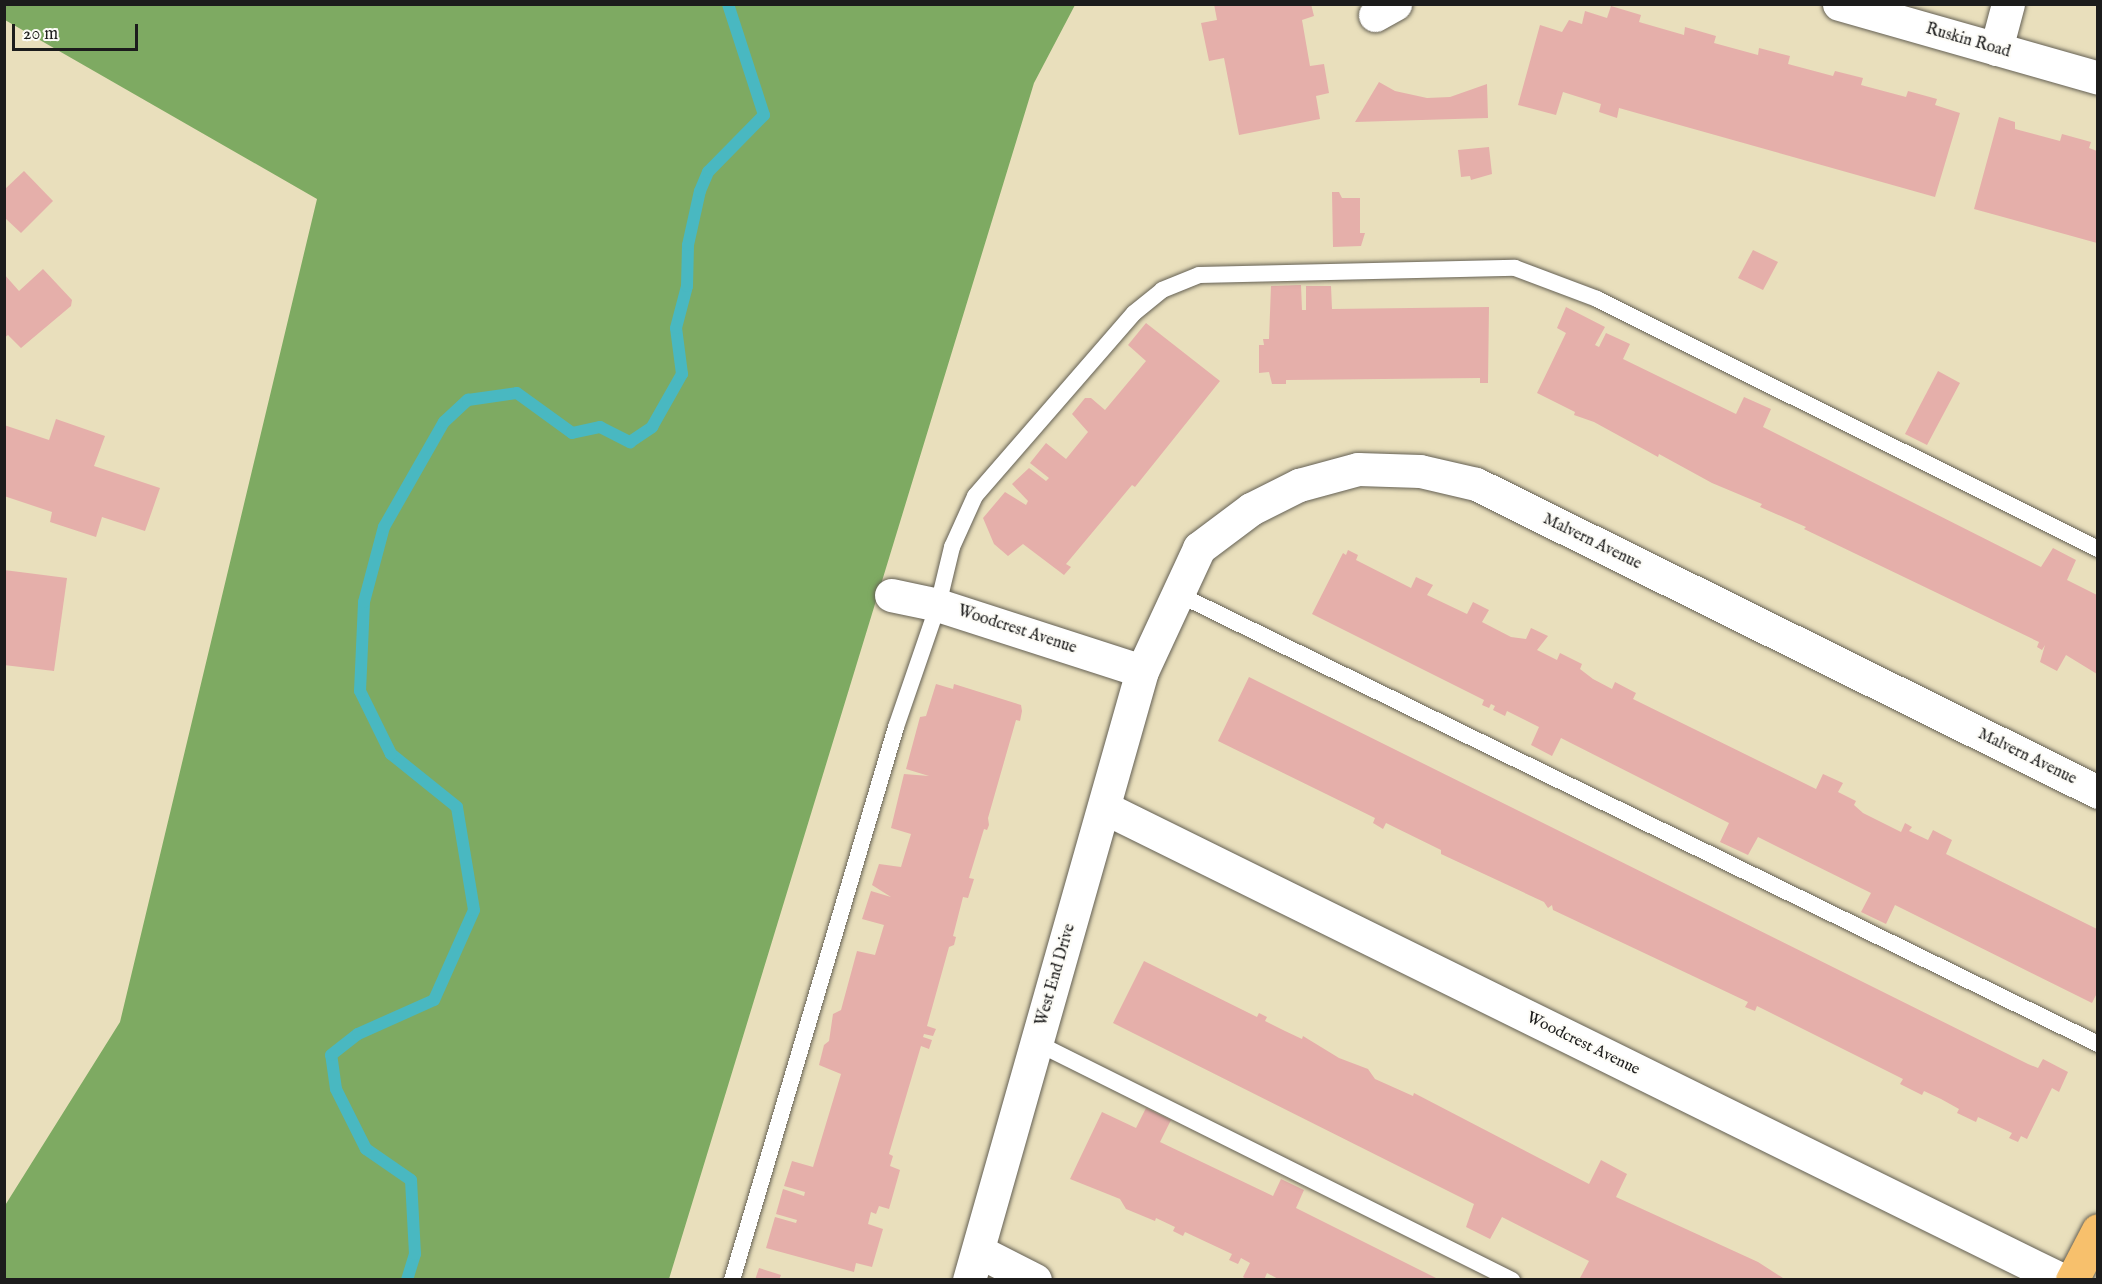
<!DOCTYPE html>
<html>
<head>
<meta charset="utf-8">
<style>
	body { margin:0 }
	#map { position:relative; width:2102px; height:1284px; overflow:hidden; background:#e9dfbc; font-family:"IM FELL English",serif }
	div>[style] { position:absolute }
	.forest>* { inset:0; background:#7eaa62 }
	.stream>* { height:12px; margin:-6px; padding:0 6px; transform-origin:6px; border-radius:6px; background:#49b8c1 }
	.building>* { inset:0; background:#e5afaa }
	.roads { filter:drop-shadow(0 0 2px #646054) drop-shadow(0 0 2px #646054) }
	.service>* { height:16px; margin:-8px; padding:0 8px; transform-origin:8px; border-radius:8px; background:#fff }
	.minor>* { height:33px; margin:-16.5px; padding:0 16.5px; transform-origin:16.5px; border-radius:16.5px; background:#fff }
	.primary>* { height:33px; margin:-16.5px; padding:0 16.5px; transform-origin:16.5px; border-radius:16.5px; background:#f7c06c }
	span { translate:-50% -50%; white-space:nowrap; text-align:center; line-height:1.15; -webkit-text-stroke:4.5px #fdfcf7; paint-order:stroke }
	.street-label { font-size:16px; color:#1c1c1c }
	.frame { position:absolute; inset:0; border:6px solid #1c1c1c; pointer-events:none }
	.scale { position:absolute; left:12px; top:24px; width:126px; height:27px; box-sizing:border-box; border:3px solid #1c1c1c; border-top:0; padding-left:8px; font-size:18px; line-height:21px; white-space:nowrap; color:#1c1c1c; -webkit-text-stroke:4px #fdfcf7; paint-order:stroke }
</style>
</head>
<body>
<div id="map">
	<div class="forest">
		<i style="clip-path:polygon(5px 5px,1075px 5px,1034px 83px,669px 1279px,5px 1279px,4px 1207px,120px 1022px,317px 199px,5px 20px)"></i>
	</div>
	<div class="stream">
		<i style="left:407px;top:1280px;width:27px;rotate:-73deg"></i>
		<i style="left:415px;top:1254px;width:74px;rotate:-93.1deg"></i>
		<i style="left:411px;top:1180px;width:55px;rotate:-145.4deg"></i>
		<i style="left:366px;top:1149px;width:67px;rotate:-116.6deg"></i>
		<i style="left:336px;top:1089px;width:34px;rotate:-98deg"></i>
		<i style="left:331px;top:1055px;width:34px;rotate:-38deg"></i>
		<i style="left:358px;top:1034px;width:83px;rotate:-24.1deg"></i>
		<i style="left:434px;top:1000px;width:98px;rotate:-66deg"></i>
		<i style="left:474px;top:910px;width:104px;rotate:-99.4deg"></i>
		<i style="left:457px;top:807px;width:85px;rotate:-141.2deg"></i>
		<i style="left:391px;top:754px;width:70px;rotate:-116.2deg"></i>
		<i style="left:360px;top:691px;width:89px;rotate:-87.4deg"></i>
		<i style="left:364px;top:602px;width:78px;rotate:-75.1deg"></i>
		<i style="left:384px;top:527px;width:121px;rotate:-60.3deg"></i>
		<i style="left:444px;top:422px;width:33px;rotate:-43deg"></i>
		<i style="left:468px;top:400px;width:49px;rotate:-8.1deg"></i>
		<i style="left:517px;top:393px;width:68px;rotate:36deg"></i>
		<i style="left:572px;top:433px;width:29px;rotate:-12deg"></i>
		<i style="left:600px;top:427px;width:34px;rotate:27deg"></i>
		<i style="left:630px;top:442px;width:27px;rotate:-34deg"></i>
		<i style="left:652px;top:427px;width:61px;rotate:-60.5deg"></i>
		<i style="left:682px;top:374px;width:46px;rotate:-97.4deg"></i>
		<i style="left:676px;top:328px;width:43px;rotate:-75.3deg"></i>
		<i style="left:687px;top:286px;width:41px;rotate:-88.6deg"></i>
		<i style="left:688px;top:245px;width:55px;rotate:-77.5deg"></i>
		<i style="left:700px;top:191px;width:21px;rotate:-67deg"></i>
		<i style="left:708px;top:172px;width:80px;rotate:-45.5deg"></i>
		<i style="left:764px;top:115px;width:117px;rotate:-108deg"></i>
	</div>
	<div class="building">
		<i style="clip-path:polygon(1214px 4px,1311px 4px,1314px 16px,1302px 20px,1310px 66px,1324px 64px,1329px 93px,1316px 96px,1320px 119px,1239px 135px,1224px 58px,1209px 61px,1201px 23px,1217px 20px)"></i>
		<i style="clip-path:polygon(1611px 6px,1641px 15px,1639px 22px,1684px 35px,1685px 27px,1716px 36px,1714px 43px,1758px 55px,1759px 48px,1790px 56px,1788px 64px,1833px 76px,1835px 71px,1863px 78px,1861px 85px,1906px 97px,1908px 91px,1937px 99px,1935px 105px,1960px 113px,1935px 197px,1619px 108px,1617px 118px,1599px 112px,1601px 104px,1563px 92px,1556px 115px,1518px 105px,1540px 25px,1562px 32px,1569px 20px,1582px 24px,1585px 11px,1607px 18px)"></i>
		<i style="clip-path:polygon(1379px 82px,1395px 91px,1427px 98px,1450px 97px,1487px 84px,1488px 118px,1355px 122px)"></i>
		<i style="clip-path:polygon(1999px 117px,2015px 122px,2015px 129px,2060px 141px,2062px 134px,2091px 142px,2089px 148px,2097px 151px,2097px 243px,1974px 209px)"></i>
		<i style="clip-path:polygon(1489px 147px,1492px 174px,1471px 180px,1470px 176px,1461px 177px,1458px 150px)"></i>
		<i style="clip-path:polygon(24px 171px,53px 201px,21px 233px,4px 217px,4px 190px)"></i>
		<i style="clip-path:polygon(1332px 192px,1339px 192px,1342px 198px,1360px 198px,1360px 233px,1365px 233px,1361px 246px,1333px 247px)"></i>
		<i style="clip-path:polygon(1753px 250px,1778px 262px,1763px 290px,1738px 278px)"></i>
		<i style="clip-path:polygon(43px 269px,72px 300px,71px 306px,21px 348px,8px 335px,4px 338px,4px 274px,19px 291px)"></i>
		<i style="clip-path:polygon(1301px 285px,1302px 310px,1306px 310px,1306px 286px,1331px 286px,1332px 309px,1489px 307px,1488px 383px,1480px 383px,1480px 378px,1286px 380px,1286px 384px,1272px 384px,1269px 372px,1259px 373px,1259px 345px,1264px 345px,1263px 339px,1269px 339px,1271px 286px)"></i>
		<i style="clip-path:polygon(1566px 307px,1605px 327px,1595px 345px,1599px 347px,1606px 333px,1630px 344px,1623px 359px,1736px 414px,1744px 397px,1771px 409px,1763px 427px,2041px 567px,2053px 548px,2076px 560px,2067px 580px,2097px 595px,2097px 674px,2066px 655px,2057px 671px,2040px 662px,2045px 645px,2042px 650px,2037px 647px,2039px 642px,1804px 529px,1806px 527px,1760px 507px,1762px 504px,1712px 483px,1659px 454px,1658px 457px,1594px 422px,1574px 415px,1575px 412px,1537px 393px,1566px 333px,1557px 328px)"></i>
		<i style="clip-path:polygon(1146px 323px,1220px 381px,1135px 487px,1132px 485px,1066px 564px,1071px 567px,1064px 575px,1023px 544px,1008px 556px,994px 544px,983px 518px,1005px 492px,1026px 505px,1028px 501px,1012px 484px,1029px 468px,1046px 481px,1049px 478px,1030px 463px,1046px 443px,1066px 459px,1088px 432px,1072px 414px,1085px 398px,1091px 398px,1105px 410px,1146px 361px,1128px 345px)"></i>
		<i style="clip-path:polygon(1938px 371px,1960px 383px,1927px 445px,1905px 434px)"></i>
		<i style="clip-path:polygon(56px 419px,105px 436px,94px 466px,160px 488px,145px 531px,102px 517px,96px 537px,50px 522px,52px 512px,4px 496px,4px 425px,49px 440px)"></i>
		<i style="clip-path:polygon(1348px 550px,1358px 555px,1356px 560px,1411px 588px,1416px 577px,1433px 585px,1427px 595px,1467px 614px,1473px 602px,1489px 610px,1482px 622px,1511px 637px,1526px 639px,1531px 628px,1548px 636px,1537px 650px,1557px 660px,1560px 653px,1582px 664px,1580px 669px,1593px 679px,1612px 689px,1615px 682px,1636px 693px,1633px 699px,1816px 789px,1823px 774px,1843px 783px,1838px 792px,1856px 801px,1854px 805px,1863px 813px,1901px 832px,1905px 823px,1912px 827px,1909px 831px,1928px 840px,1933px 830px,1952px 840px,1946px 854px,2097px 929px,2097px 993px,2092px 1003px,1895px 905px,1886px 924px,1861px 912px,1871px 893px,1758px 837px,1748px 855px,1720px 842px,1729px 823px,1561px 738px,1552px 756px,1531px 745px,1539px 727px,1507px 711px,1505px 716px,1493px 710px,1495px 706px,1491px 704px,1489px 708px,1482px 705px,1484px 700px,1312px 614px,1343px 553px,1346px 555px)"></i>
		<i style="clip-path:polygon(4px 570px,67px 578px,54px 671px,4px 665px)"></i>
		<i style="clip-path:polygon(1249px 677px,2028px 1064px,2038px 1068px,2043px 1059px,2068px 1072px,2059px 1092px,2052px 1088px,2027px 1139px,2021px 1136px,2018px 1142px,2009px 1138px,2012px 1133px,1978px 1117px,1976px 1122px,1957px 1113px,1959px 1109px,1941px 1099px,1924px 1091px,1922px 1095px,1900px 1084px,1903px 1079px,1757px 1006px,1755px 1011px,1745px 1007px,1748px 1002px,1553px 910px,1552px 905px,1548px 908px,1544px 902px,1441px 854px,1441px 850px,1386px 823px,1383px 829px,1373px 823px,1375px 818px,1218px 741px)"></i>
		<i style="clip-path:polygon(936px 684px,953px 689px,954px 684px,1021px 705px,1022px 711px,1020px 721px,1016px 720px,988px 818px,989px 825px,987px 830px,984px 829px,969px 878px,974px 879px,968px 898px,963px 897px,953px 936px,956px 937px,954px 945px,949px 947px,927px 1026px,936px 1029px,933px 1036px,924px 1034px,923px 1037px,932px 1040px,929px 1049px,921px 1046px,889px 1154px,893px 1156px,890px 1166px,900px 1170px,889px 1209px,879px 1206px,876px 1214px,871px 1212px,868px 1224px,883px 1229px,872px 1267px,856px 1263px,854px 1272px,766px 1248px,775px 1217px,796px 1223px,797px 1220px,776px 1214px,783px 1189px,804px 1196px,805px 1192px,784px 1186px,792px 1161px,813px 1167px,841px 1074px,819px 1065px,824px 1045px,829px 1041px,833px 1014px,841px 1010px,857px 951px,875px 955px,884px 925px,862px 919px,871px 891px,891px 897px,872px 885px,879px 864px,901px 867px,911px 834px,891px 828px,904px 774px,929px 776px,906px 769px,920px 717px,926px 716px)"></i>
		<i style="clip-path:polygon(1144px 961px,1257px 1017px,1259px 1013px,1267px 1017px,1265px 1021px,1285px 1031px,1302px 1039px,1303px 1036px,1339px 1058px,1368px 1069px,1375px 1079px,1413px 1096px,1414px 1093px,1589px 1184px,1601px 1160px,1627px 1174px,1616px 1197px,1758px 1262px,1786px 1280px,1584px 1280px,1580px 1278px,1589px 1261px,1502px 1217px,1490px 1239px,1466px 1227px,1474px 1204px,1113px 1023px)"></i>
		<i style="clip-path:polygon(1146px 1108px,1171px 1120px,1160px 1142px,1273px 1196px,1281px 1179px,1304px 1190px,1296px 1208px,1440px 1280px,1280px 1280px,1267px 1273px,1264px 1280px,1248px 1280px,1243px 1277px,1250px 1263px,1241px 1258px,1238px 1264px,1229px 1260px,1232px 1254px,1185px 1232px,1183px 1236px,1173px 1231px,1175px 1227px,1156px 1218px,1155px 1221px,1126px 1209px,1120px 1199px,1070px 1179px,1102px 1112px,1136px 1128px)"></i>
		<i style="clip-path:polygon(759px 1268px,781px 1275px,779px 1280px,755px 1280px)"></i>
	</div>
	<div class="roads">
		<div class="service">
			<i style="left:1178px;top:594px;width:1024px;rotate:26.06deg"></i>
			<i style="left:1037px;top:1043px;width:531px;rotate:26.52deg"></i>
			<i style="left:732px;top:1280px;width:577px;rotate:-73.48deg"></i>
			<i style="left:896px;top:727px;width:129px;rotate:-71deg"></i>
			<i style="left:938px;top:605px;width:60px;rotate:-76.4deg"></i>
			<i style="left:952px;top:547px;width:56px;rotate:-65.7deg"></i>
			<i style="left:975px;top:496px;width:242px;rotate:-49deg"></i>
			<i style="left:1134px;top:313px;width:36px;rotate:-39deg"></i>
			<i style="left:1162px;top:290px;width:40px;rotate:-22deg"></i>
			<i style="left:1199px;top:275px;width:316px;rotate:-1.3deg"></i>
			<i style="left:1515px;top:268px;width:88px;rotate:20.7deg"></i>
			<i style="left:1597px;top:299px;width:560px;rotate:26.52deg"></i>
		</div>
		<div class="minor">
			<i style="left:1839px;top:4px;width:269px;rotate:15.9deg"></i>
			<i style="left:1375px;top:15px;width:23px;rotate:-29deg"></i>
			<i style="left:1996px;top:49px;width:47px;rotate:-75.1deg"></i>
			<i style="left:891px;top:595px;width:48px;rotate:12deg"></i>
			<i style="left:938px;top:605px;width:214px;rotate:17.9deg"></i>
			<i style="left:1105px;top:808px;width:1067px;rotate:26.25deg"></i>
			<i style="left:978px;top:1251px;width:64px;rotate:27deg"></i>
			<i style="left:969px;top:1280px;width:633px;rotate:-74.14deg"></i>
			<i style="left:1142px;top:671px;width:136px;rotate:-65.1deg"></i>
			<i style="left:1199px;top:548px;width:65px;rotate:-36.9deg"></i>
			<i style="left:1251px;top:509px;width:54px;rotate:-26.6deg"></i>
			<i style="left:1299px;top:485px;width:61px;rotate:-15.2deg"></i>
			<i style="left:1358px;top:469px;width:62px;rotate:1.8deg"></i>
			<i style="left:1420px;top:471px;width:57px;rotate:13.1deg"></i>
			<i style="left:1476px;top:484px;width:694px;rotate:26.34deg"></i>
		</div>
		<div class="primary">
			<i style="left:2072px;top:1280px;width:56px;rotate:-62.5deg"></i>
		</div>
	</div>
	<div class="street-label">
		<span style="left:1968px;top:41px;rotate:16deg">Ruskin Road</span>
		<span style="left:1592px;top:542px;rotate:26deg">Malvern Avenue</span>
		<span style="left:1017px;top:630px;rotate:18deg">Woodcrest Avenue</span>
		<span style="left:2027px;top:757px;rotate:26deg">Malvern Avenue</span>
		<span style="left:1056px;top:975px;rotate:-74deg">West End Drive</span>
		<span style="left:1583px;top:1044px;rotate:26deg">Woodcrest Avenue</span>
	</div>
	<div class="frame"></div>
	<div class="scale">20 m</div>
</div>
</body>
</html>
